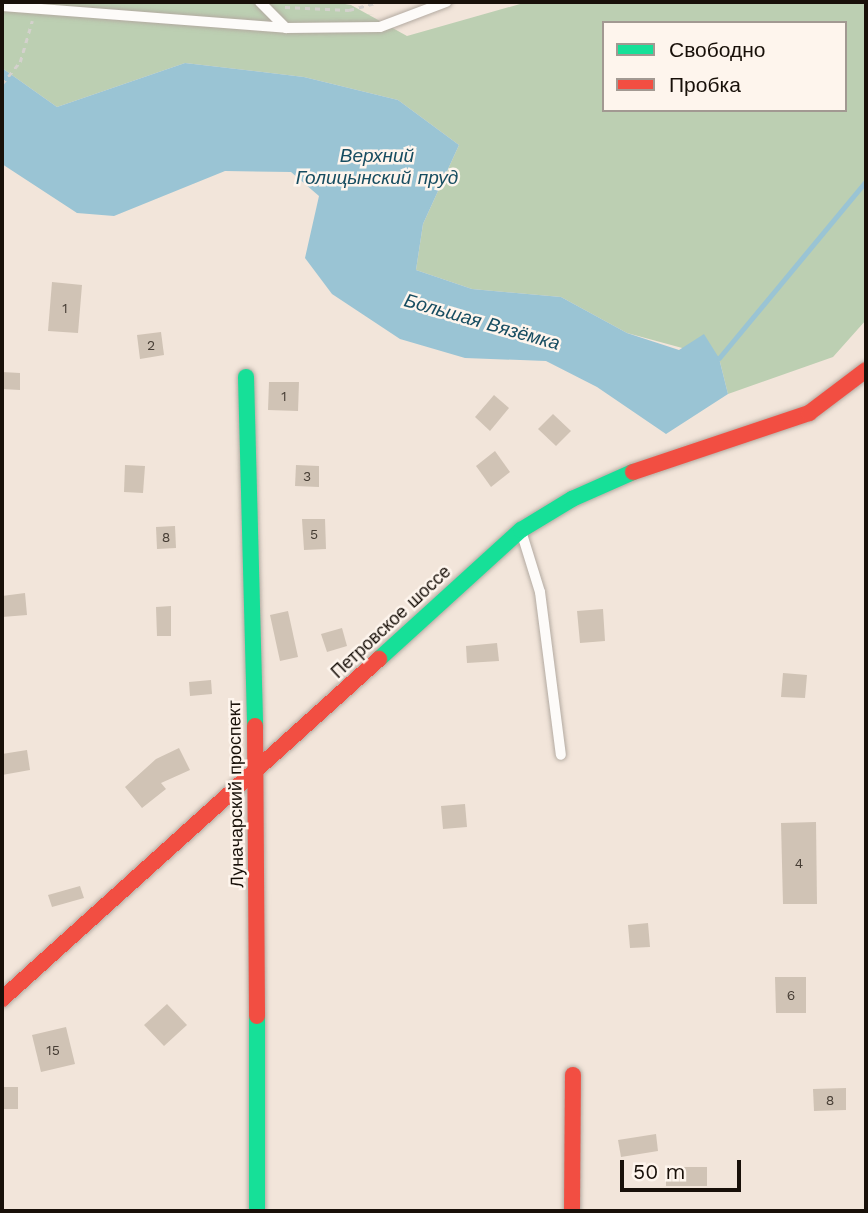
<!DOCTYPE html>
<html>
<head>
<meta charset="utf-8">
<style>
	body { margin:0 }
	#map { position:relative; width:868px; height:1213px; overflow:hidden; background:#f2e5da; font-family:"Work Sans",sans-serif }
	div>[style] { position:absolute }
	.forest>* { inset:0; background:#bccfb2 }
	.water>* { inset:0; background:#9ac4d4 }
	.stream>* { height:5px; margin:-2.5px; padding:0 2.5px; transform-origin:2.5px; border-radius:2.5px; background:#9ac4d4 }
	.building>* { inset:0; background:#d0c3b5 }
	.path>* { height:2.5px; margin-top:-1.25px; transform-origin:0; background:repeating-linear-gradient(90deg,#d4d1cd 0 5px,transparent 0 10px) }
	.roads { filter:drop-shadow(0 0 2px #b3aaa1) drop-shadow(0 0 2px #b3aaa1) }
	.lane>* { height:10px; margin:-5px; padding:0 5px; transform-origin:5px; border-radius:5px; background:#fdfbf9 }
	.fast>* { height:16px; margin:-8px; padding:0 8px; transform-origin:8px; border-radius:8px; background:#16e098 }
	.jam>* { height:16px; margin:-8px; padding:0 8px; transform-origin:8px; border-radius:8px; background:#f24e42 }
	span { translate:-50% -50%; white-space:nowrap; text-align:center; line-height:1.15; -webkit-text-stroke:5px #fef5ed; paint-order:stroke }
	.number-label { font-size:14px; color:#463d34 }
	.number-label span { -webkit-text-stroke-width:0 }
	.street-label { font-size:18px; color:#181009 }
	.water-label { font-size:19px; color:#174d61; font-style:italic }
	.frame { position:absolute; inset:0; border:4px solid #181009; pointer-events:none }
	.legend { position:absolute; left:602px; top:21px; width:245px; height:91px; box-sizing:border-box; background:#fef5ed; border:2px solid #a29992; margin:0; padding:9px 12px; list-style:none; font-size:21px; color:#181009 }
	.legend li { display:flex; align-items:center; gap:14px; height:35px }
	.legend b { width:35px; border:2px solid #a29992 }
	.scale { position:absolute; left:620px; top:1160px; width:121px; height:32px; box-sizing:border-box; border:4px solid #181009; border-top:0; padding-left:9px; font-size:21px; line-height:24px; white-space:nowrap; color:#181009; -webkit-text-stroke:5px #fef5ed; paint-order:stroke }
</style>
</head>
<body>
<div id="map">
	<div class="forest">
		<i style="clip-path:polygon(evenodd,2px 2px,333px 2px,351px 5px,407px 36px,527px 2px,866px 2px,866px 320px,833px 357px,728px 394px,719px 358px,627px 333px,561px 297px,472px 289px,416px 270px,423px 224px,459px 145px,398px 100px,304px 77px,185px 63px,57px 107px,2px 68px,2px 2px,604px 23px,845px 23px,845px 110px,604px 110px,604px 23px)"></i>
	</div>
	<div class="water">
		<i style="clip-path:polygon(185px 63px,304px 77px,398px 100px,459px 145px,423px 224px,416px 270px,472px 289px,561px 297px,627px 333px,679px 350px,704px 334px,719px 358px,728px 394px,666px 434px,597px 387px,546px 361px,465px 358px,400px 339px,332px 294px,305px 258px,319px 196px,291px 172px,225px 171px,114px 216px,77px 213px,2px 164px,2px 68px,57px 107px)"></i>
	</div>
	<div class="stream">
		<i style="left:719px;top:358px;width:230px;rotate:-50.3deg"></i>
	</div>
	<div class="building">
		<i style="clip-path:polygon(52px 282px,82px 285px,78px 333px,48px 331px)"></i>
		<i style="clip-path:polygon(161px 332px,164px 355px,140px 359px,137px 335px)"></i>
		<i style="clip-path:polygon(2px 372px,20px 373px,20px 390px,2px 389px)"></i>
		<i style="clip-path:polygon(269px 382px,299px 382px,298px 411px,268px 410px)"></i>
		<i style="clip-path:polygon(494px 395px,509px 408px,490px 431px,475px 417px)"></i>
		<i style="clip-path:polygon(553px 414px,571px 431px,556px 446px,538px 429px)"></i>
		<i style="clip-path:polygon(495px 451px,510px 472px,491px 487px,476px 466px)"></i>
		<i style="clip-path:polygon(125px 465px,145px 466px,143px 493px,124px 492px)"></i>
		<i style="clip-path:polygon(296px 465px,319px 466px,319px 487px,295px 486px)"></i>
		<i style="clip-path:polygon(302px 519px,325px 519px,326px 549px,304px 550px)"></i>
		<i style="clip-path:polygon(175px 526px,176px 548px,157px 549px,156px 527px)"></i>
		<i style="clip-path:polygon(25px 593px,27px 615px,2px 617px,2px 596px)"></i>
		<i style="clip-path:polygon(171px 606px,171px 636px,157px 636px,156px 607px)"></i>
		<i style="clip-path:polygon(603px 609px,605px 641px,580px 643px,577px 611px)"></i>
		<i style="clip-path:polygon(288px 611px,298px 657px,280px 661px,270px 615px)"></i>
		<i style="clip-path:polygon(342px 628px,347px 646px,327px 652px,321px 634px)"></i>
		<i style="clip-path:polygon(497px 643px,499px 661px,467px 663px,466px 646px)"></i>
		<i style="clip-path:polygon(783px 673px,807px 675px,805px 698px,781px 697px)"></i>
		<i style="clip-path:polygon(211px 680px,212px 694px,190px 696px,189px 682px)"></i>
		<i style="clip-path:polygon(179px 748px,190px 770px,161px 783px,166px 789px,142px 808px,125px 787px,156px 759px)"></i>
		<i style="clip-path:polygon(27px 750px,30px 770px,2px 775px,2px 754px)"></i>
		<i style="clip-path:polygon(465px 804px,467px 827px,443px 829px,441px 806px)"></i>
		<i style="clip-path:polygon(816px 822px,817px 904px,783px 904px,781px 823px)"></i>
		<i style="clip-path:polygon(80px 886px,84px 898px,52px 907px,48px 895px)"></i>
		<i style="clip-path:polygon(648px 923px,650px 947px,630px 948px,628px 925px)"></i>
		<i style="clip-path:polygon(775px 977px,806px 977px,806px 1013px,776px 1013px)"></i>
		<i style="clip-path:polygon(167px 1004px,187px 1025px,164px 1046px,144px 1025px)"></i>
		<i style="clip-path:polygon(66px 1027px,75px 1064px,41px 1072px,32px 1035px)"></i>
		<i style="clip-path:polygon(2px 1087px,18px 1087px,18px 1109px,2px 1109px)"></i>
		<i style="clip-path:polygon(846px 1088px,846px 1110px,814px 1111px,813px 1089px)"></i>
		<i style="clip-path:polygon(656px 1134px,658px 1151px,621px 1157px,618px 1140px)"></i>
		<i style="clip-path:polygon(666px 1167px,707px 1167px,707px 1186px,666px 1186px)"></i>
	</div>
	<div class="path">
		<i style="left:285px;top:7px;width:64px;rotate:2.7deg"></i>
		<i style="left:349px;top:10px;width:30px;rotate:-15deg"></i>
		<i style="left:2px;top:84px;width:28px;rotate:-51deg"></i>
		<i style="left:20px;top:62px;width:43px;rotate:-73.7deg"></i>
	</div>
	<div class="roads">
		<div class="lane">
			<i style="left:260px;top:2px;width:37px;rotate:45deg"></i>
			<i style="left:2px;top:6px;width:285px;rotate:4.4deg"></i>
			<i style="left:286px;top:28px;width:94px;rotate:-0.6deg"></i>
			<i style="left:380px;top:27px;width:71px;rotate:-20.7deg"></i>
			<i style="left:522px;top:534px;width:61px;rotate:72.8deg"></i>
			<i style="left:540px;top:592px;width:164px;rotate:82.7deg"></i>
		</div>
		<div class="fast">
			<i style="left:246px;top:377px;width:349px;rotate:88.5deg"></i>
			<i style="left:379px;top:659px;width:192px;rotate:-42.3deg"></i>
			<i style="left:521px;top:530px;width:60px;rotate:-31.3deg"></i>
			<i style="left:572px;top:499px;width:67px;rotate:-23.9deg"></i>
			<i style="left:257px;top:1016px;width:195px;rotate:90deg"></i>
		</div>
		<div class="jam">
			<i style="left:633px;top:472px;width:186px;rotate:-18.5deg"></i>
			<i style="left:809px;top:413px;width:71px;rotate:-37deg"></i>
			<i style="left:255px;top:726px;width:290px;rotate:89.6deg"></i>
			<i style="left:2px;top:999px;width:508px;rotate:-42.05deg"></i>
			<i style="left:572px;top:1211px;width:136px;rotate:-89.6deg"></i>
		</div>
	</div>
	<div class="number-label">
		<span style="left:65px;top:308px">1</span>
		<span style="left:151px;top:345px">2</span>
		<span style="left:284px;top:396px">1</span>
		<span style="left:307px;top:476px">3</span>
		<span style="left:314px;top:534px">5</span>
		<span style="left:166px;top:537px">8</span>
		<span style="left:799px;top:863px">4</span>
		<span style="left:791px;top:995px">6</span>
		<span style="left:53px;top:1050px">15</span>
		<span style="left:830px;top:1100px">8</span>
	</div>
	<div class="street-label">
		<span style="left:391px;top:622px;rotate:-43deg">Петровское шоссе</span>
		<span style="left:236px;top:794px;rotate:-91deg">Луначарский проспект</span>
	</div>
	<div class="water-label">
		<span style="left:377px;top:167px">Верхний<br>Голицынский пруд</span>
		<span style="left:482px;top:322px;rotate:16deg">Большая Вязёмка</span>
	</div>
	<div class="frame"></div>
	<ul class="legend">
	<li><b style="height:9px;background:#16e098"></b>Свободно</li>
	<li><b style="height:9px;background:#f24e42"></b>Пробка</li>
	</ul>
	<div class="scale">50 m</div>
</div>
</body>
</html>
